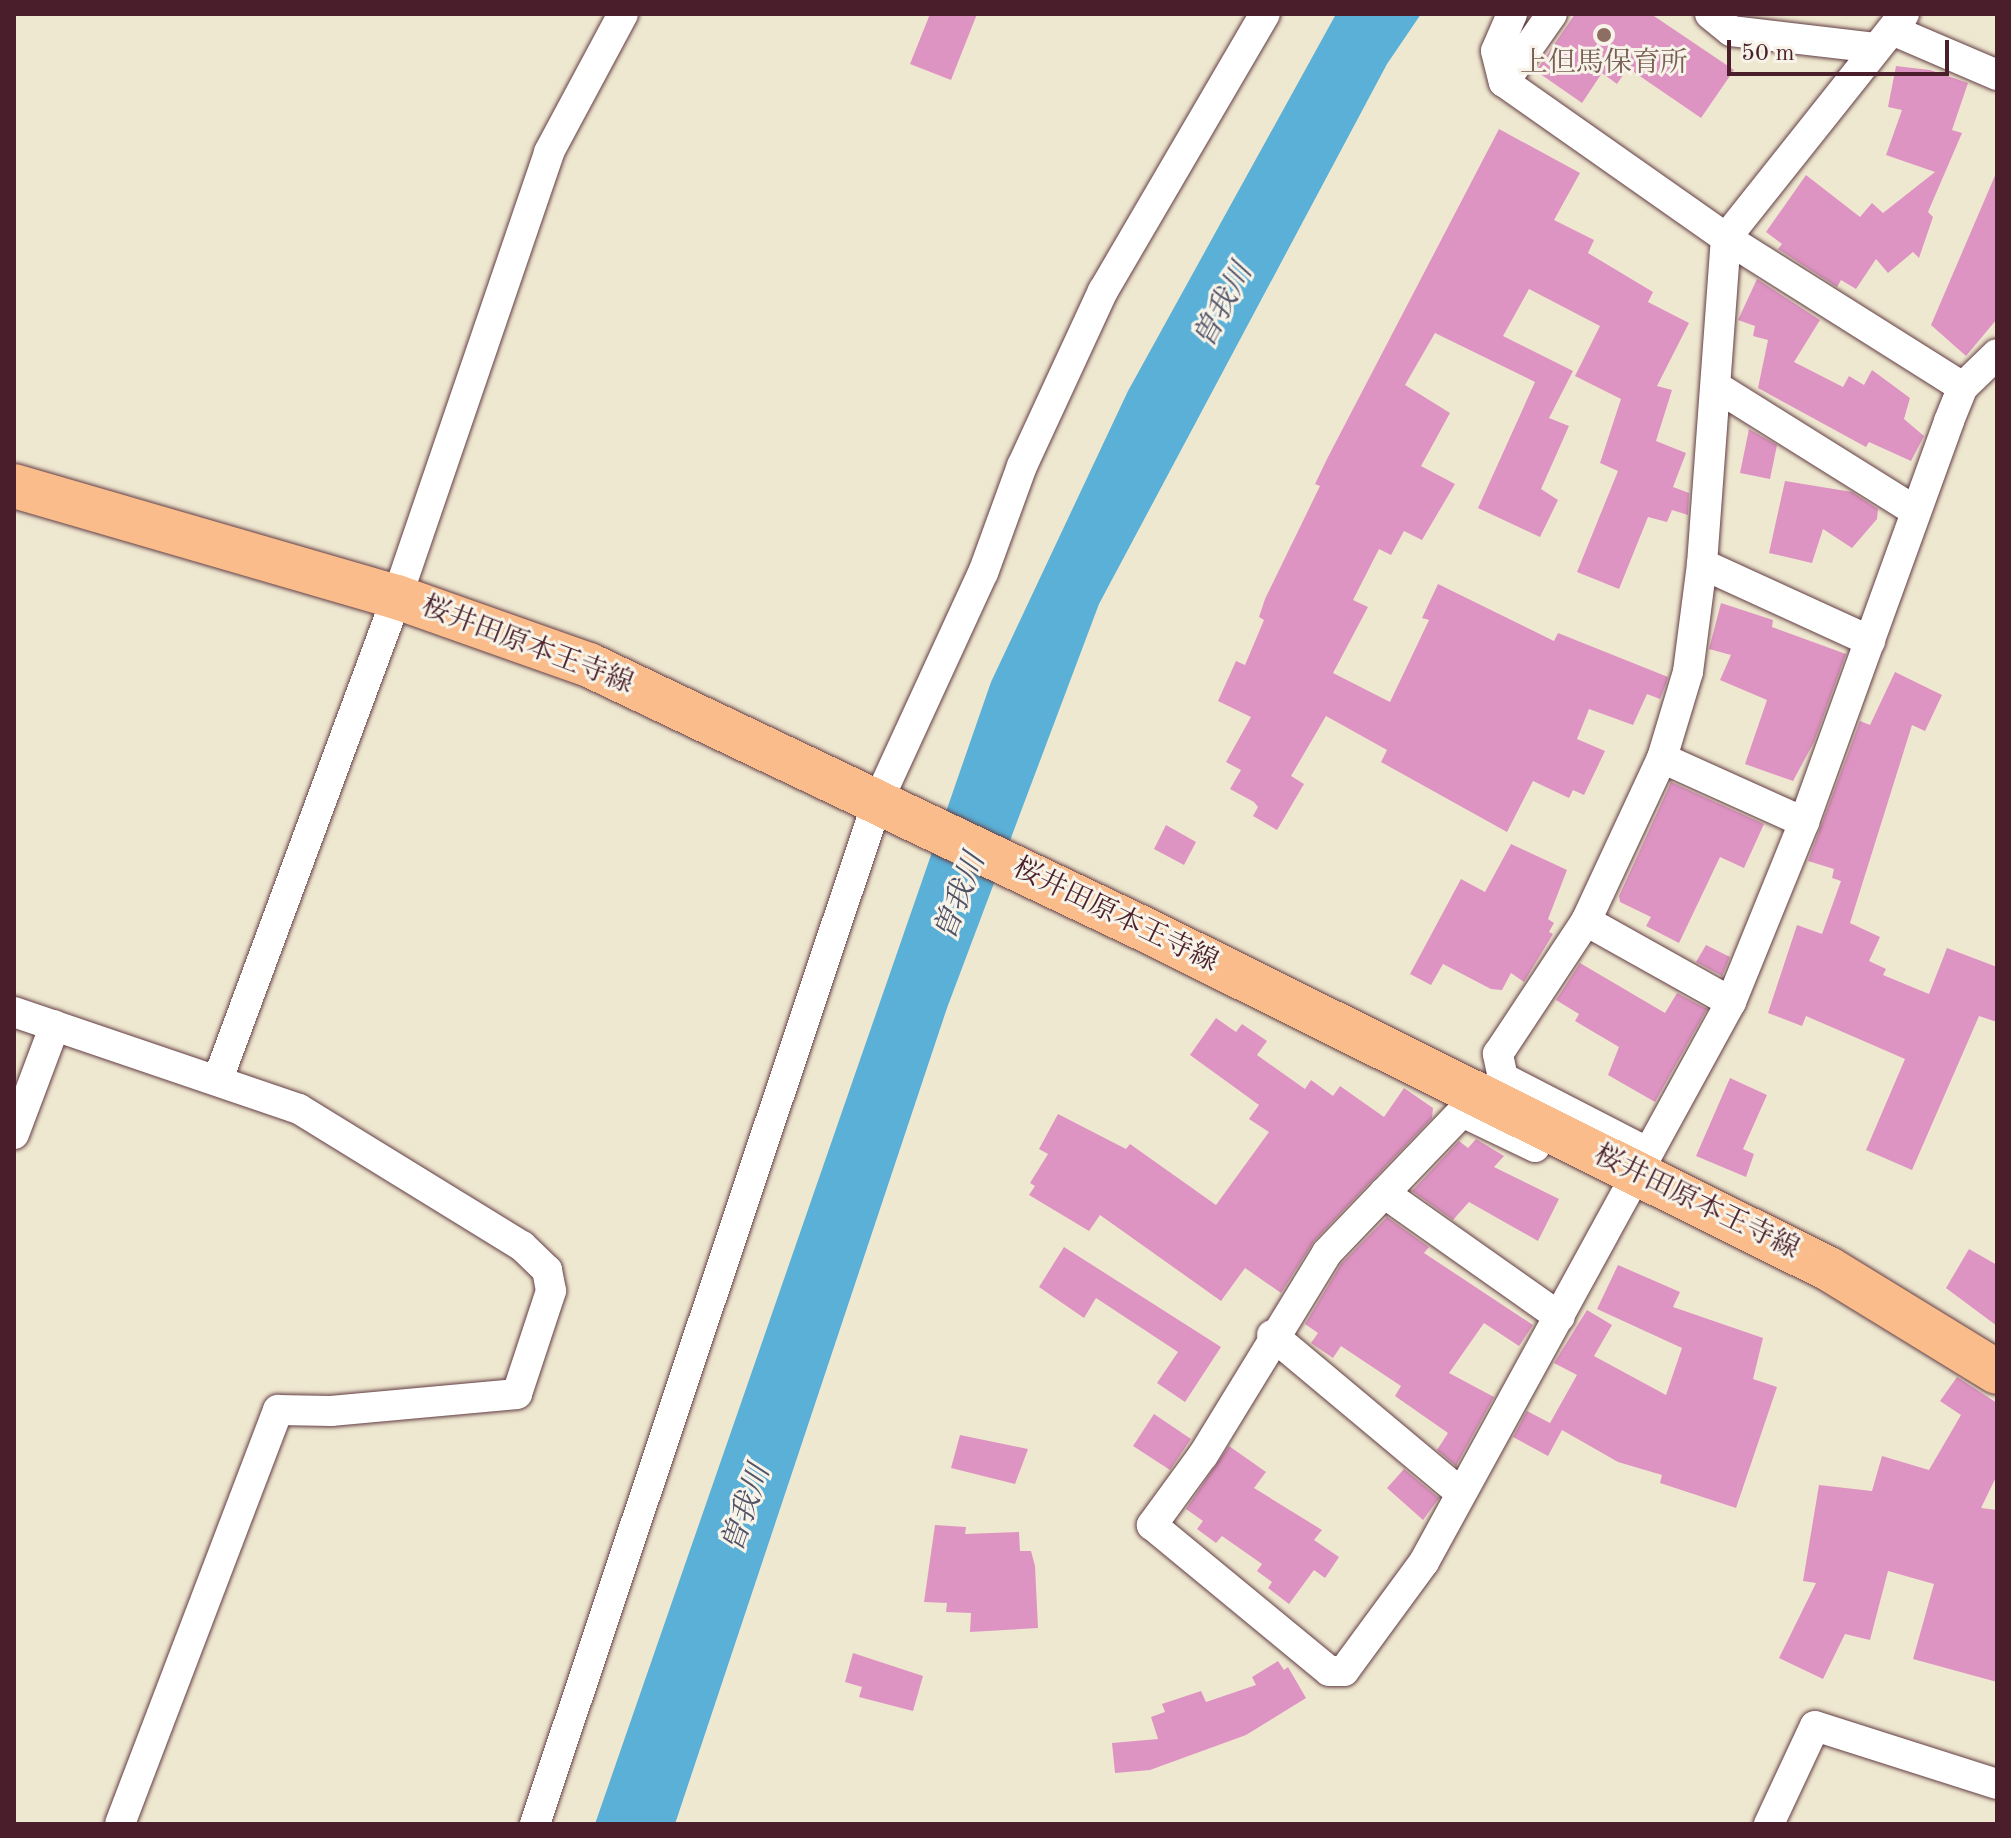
<!DOCTYPE html>
<html>
<head>
<meta charset="utf-8">
<style>
	body { margin:0 }
	#map { position:relative; width:2011px; height:1838px; overflow:hidden; background:#efe8d0; font-family:"Old Standard TT","Noto Serif JP",serif }
	div>[style] { position:absolute }
	.water>* { inset:0; background:#5ab0d6 }
	.building>* { inset:0; background:#de94c2 }
	.roads { filter:drop-shadow(0 0 2px #633d44) drop-shadow(0 0 2px #633d44) }
	.minor>* { height:30px; margin:-15px; padding:0 15px; transform-origin:15px; border-radius:15px; background:#fff }
	.primary>* { height:44px; margin:-22px; padding:0 22px; transform-origin:22px; border-radius:22px; background:#fabc8b }
	.dots>* { width:22px; height:22px; translate:-50% -50%; box-sizing:border-box; border:4px solid #f7f3e8; border-radius:50% }
	span { translate:-50% -50%; white-space:nowrap; text-align:center; line-height:1.15; -webkit-text-stroke:6px #f7f3e8; paint-order:stroke }
	.education-label { font-size:28px; color:#785e54 }
	.street-label { font-size:28px; color:#4a1f2b }
	.water-label { font-size:30px; color:#505267; font-style:italic }
	.frame { position:absolute; inset:0; border:16px solid #4a1f2b; pointer-events:none }
	.scale { position:absolute; left:1727px; top:40px; width:222px; height:36px; box-sizing:border-box; border:4px solid #4a1f2b; border-top:0; padding-left:10px; font-size:24px; line-height:28px; white-space:nowrap; color:#4a1f2b; -webkit-text-stroke:6px #f7f3e8; paint-order:stroke }
</style>
</head>
<body>
<div id="map">
	<div class="water">
		<i style="clip-path:polygon(1336px 14px,1421px 14px,1387px 64px,1099px 604px,947px 1008px,675px 1824px,595px 1824px,991px 682px,1128px 391px)"></i>
	</div>
	<div class="building">
		<i style="clip-path:polygon(930px 14px,977px 14px,951px 80px,910px 64px)"></i>
		<i style="clip-path:polygon(1575px 14px,1651px 14px,1734px 70px,1701px 118px,1628px 68px,1617px 84px,1602px 73px,1582px 103px,1536px 71px)"></i>
		<i style="clip-path:polygon(1896px 66px,1930px 70px,1968px 83px,1952px 130px,1962px 133px,1928px 212px,1933px 217px,1919px 258px,1913px 252px,1888px 273px,1876px 259px,1856px 289px,1841px 280px,1837px 287px,1778px 249px,1782px 244px,1766px 232px,1806px 175px,1860px 217px,1872px 203px,1883px 213px,1935px 172px,1886px 155px,1902px 110px,1888px 107px)"></i>
		<i style="clip-path:polygon(1499px 129px,1580px 173px,1554px 220px,1594px 240px,1588px 253px,1653px 292px,1648px 302px,1689px 323px,1657px 386px,1672px 390px,1656px 441px,1686px 453px,1673px 487px,1689px 493px,1688px 515px,1672px 510px,1667px 522px,1648px 517px,1619px 589px,1577px 572px,1618px 471px,1600px 463px,1621px 399px,1575px 376px,1600px 326px,1529px 289px,1503px 336px,1573px 371px,1549px 418px,1569px 426px,1541px 489px,1558px 500px,1540px 537px,1478px 508px,1535px 382px,1435px 333px,1405px 385px,1450px 413px,1421px 466px,1455px 484px,1422px 540px,1404px 531px,1391px 555px,1379px 549px,1353px 600px,1368px 607px,1333px 673px,1390px 702px,1429px 620px,1422px 618px,1438px 584px,1554px 641px,1558px 633px,1668px 677px,1666px 684px,1660px 699px,1647px 694px,1633px 725px,1589px 709px,1577px 739px,1605px 751px,1584px 795px,1573px 790px,1569px 798px,1533px 781px,1507px 832px,1381px 762px,1387px 750px,1326px 716px,1291px 776px,1304px 784px,1277px 830px,1253px 816px,1258px 807px,1254px 802px,1230px 789px,1241px 770px,1226px 762px,1251px 717px,1218px 701px,1236px 661px,1245px 665px,1264px 620px,1259px 617px,1265px 599px,1320px 486px,1315px 484px,1328px 457px)"></i>
		<i style="clip-path:polygon(1997px 171px,1997px 319px,1966px 356px,1931px 325px)"></i>
		<i style="clip-path:polygon(1757px 279px,1820px 320px,1794px 362px,1843px 387px,1849px 376px,1864px 385px,1872px 370px,1910px 398px,1904px 419px,1924px 436px,1911px 461px,1869px 442px,1866px 447px,1758px 388px,1768px 340px,1753px 336px,1755px 326px,1738px 320px)"></i>
		<i style="clip-path:polygon(1749px 429px,1777px 445px,1770px 479px,1740px 473px)"></i>
		<i style="clip-path:polygon(1785px 481px,1852px 492px,1878px 509px,1877px 519px,1852px 548px,1823px 529px,1812px 563px,1769px 553px)"></i>
		<i style="clip-path:polygon(1721px 603px,1773px 620px,1772px 627px,1846px 654px,1814px 742px,1793px 781px,1745px 764px,1767px 700px,1720px 680px,1731px 655px,1709px 649px)"></i>
		<i style="clip-path:polygon(1895px 672px,1942px 695px,1925px 731px,1912px 725px,1850px 923px,1880px 937px,1869px 961px,1886px 969px,1883px 975px,1929px 994px,1947px 948px,1997px 967px,1997px 1022px,1979px 1016px,1912px 1170px,1866px 1150px,1905px 1059px,1806px 1016px,1802px 1026px,1768px 1013px,1797px 925px,1822px 934px,1841px 881px,1832px 878px,1834px 869px,1808px 861px,1860px 721px,1870px 725px)"></i>
		<i style="clip-path:polygon(1671px 782px,1764px 824px,1744px 868px,1720px 857px,1679px 943px,1646px 926px,1651px 917px,1620px 902px,1619px 896px)"></i>
		<i style="clip-path:polygon(1166px 825px,1196px 842px,1184px 865px,1154px 849px)"></i>
		<i style="clip-path:polygon(1511px 844px,1567px 870px,1548px 919px,1554px 923px,1549px 932px,1553px 934px,1524px 982px,1511px 973px,1502px 990px,1491px 989px,1443px 964px,1431px 985px,1410px 974px,1461px 879px,1485px 892px)"></i>
		<i style="clip-path:polygon(1706px 945px,1730px 957px,1722px 976px,1696px 962px)"></i>
		<i style="clip-path:polygon(1580px 963px,1665px 1013px,1677px 993px,1707px 1009px,1655px 1102px,1608px 1075px,1619px 1047px,1575px 1021px,1579px 1014px,1556px 1000px)"></i>
		<i style="clip-path:polygon(1216px 1018px,1236px 1032px,1242px 1024px,1267px 1041px,1257px 1055px,1305px 1089px,1311px 1080px,1333px 1096px,1340px 1086px,1384px 1117px,1404px 1088px,1433px 1108px,1432px 1118px,1314px 1241px,1281px 1293px,1245px 1268px,1221px 1301px,1100px 1215px,1089px 1231px,1029px 1195px,1035px 1186px,1030px 1183px,1048px 1154px,1039px 1149px,1058px 1114px,1126px 1149px,1130px 1144px,1216px 1205px,1269px 1132px,1249px 1119px,1259px 1105px,1190px 1055px)"></i>
		<i style="clip-path:polygon(1730px 1078px,1767px 1095px,1743px 1149px,1754px 1154px,1746px 1177px,1696px 1156px)"></i>
		<i style="clip-path:polygon(1476px 1139px,1504px 1156px,1494px 1167px,1559px 1199px,1538px 1241px,1469px 1202px,1453px 1220px,1412px 1191px,1459px 1141px,1468px 1148px)"></i>
		<i style="clip-path:polygon(1387px 1217px,1429px 1247px,1424px 1253px,1533px 1325px,1519px 1346px,1484px 1323px,1449px 1373px,1494px 1397px,1456px 1466px,1437px 1450px,1448px 1433px,1395px 1396px,1401px 1386px,1341px 1346px,1333px 1358px,1311px 1343px,1318px 1333px,1305px 1324px,1341px 1264px)"></i>
		<i style="clip-path:polygon(1064px 1247px,1221px 1347px,1185px 1402px,1157px 1383px,1178px 1352px,1096px 1298px,1084px 1318px,1039px 1287px)"></i>
		<i style="clip-path:polygon(1969px 1249px,1997px 1265px,1997px 1326px,1946px 1288px)"></i>
		<i style="clip-path:polygon(1618px 1265px,1680px 1292px,1673px 1307px,1763px 1338px,1753px 1379px,1777px 1387px,1736px 1508px,1660px 1483px,1662px 1475px,1618px 1462px,1562px 1430px,1548px 1456px,1513px 1437px,1527px 1411px,1550px 1423px,1577px 1375px,1554px 1363px,1587px 1310px,1612px 1325px,1594px 1356px,1666px 1395px,1682px 1348px,1597px 1309px)"></i>
		<i style="clip-path:polygon(1957px 1377px,1997px 1403px,1997px 1475px,1981px 1508px,1997px 1510px,1997px 1682px,1913px 1659px,1934px 1584px,1888px 1571px,1870px 1640px,1845px 1634px,1823px 1679px,1779px 1658px,1816px 1583px,1803px 1581px,1819px 1485px,1872px 1491px,1882px 1456px,1929px 1470px,1961px 1415px,1940px 1401px)"></i>
		<i style="clip-path:polygon(1154px 1414px,1191px 1439px,1170px 1470px,1133px 1446px)"></i>
		<i style="clip-path:polygon(960px 1435px,1028px 1449px,1015px 1484px,951px 1468px)"></i>
		<i style="clip-path:polygon(1229px 1446px,1266px 1472px,1254px 1488px,1322px 1530px,1314px 1540px,1339px 1557px,1325px 1578px,1314px 1570px,1289px 1604px,1268px 1588px,1272px 1582px,1257px 1571px,1262px 1564px,1222px 1536px,1216px 1543px,1197px 1529px,1203px 1521px,1186px 1509px)"></i>
		<i style="clip-path:polygon(1404px 1469px,1439px 1498px,1423px 1520px,1387px 1488px)"></i>
		<i style="clip-path:polygon(935px 1525px,966px 1527px,965px 1534px,1019px 1532px,1020px 1551px,1031px 1551px,1035px 1566px,1038px 1628px,970px 1632px,971px 1613px,946px 1612px,947px 1603px,924px 1602px)"></i>
		<i style="clip-path:polygon(853px 1653px,923px 1676px,913px 1711px,859px 1697px,862px 1687px,845px 1682px)"></i>
		<i style="clip-path:polygon(1278px 1661px,1284px 1670px,1288px 1667px,1306px 1698px,1246px 1735px,1150px 1770px,1115px 1773px,1112px 1743px,1158px 1739px,1151px 1717px,1165px 1712px,1162px 1704px,1201px 1691px,1206px 1702px,1256px 1685px,1252px 1677px)"></i>
	</div>
	<div class="roads">
		<div class="minor">
			<i style="left:1512px;top:14px;width:40px;rotate:113.4deg"></i>
			<i style="left:1496px;top:51px;width:32px;rotate:76deg"></i>
			<i style="left:1504px;top:82px;width:271px;rotate:35.1deg"></i>
			<i style="left:1726px;top:238px;width:280px;rotate:32.2deg"></i>
			<i style="left:1710px;top:14px;width:27px;rotate:39deg"></i>
			<i style="left:1731px;top:31px;width:145px;rotate:6.7deg"></i>
			<i style="left:1892px;top:30px;width:114px;rotate:23.2deg"></i>
			<i style="left:1504px;top:82px;width:83px;rotate:-54.8deg"></i>
			<i style="left:1717px;top:387px;width:232px;rotate:32deg"></i>
			<i style="left:1702px;top:564px;width:185px;rotate:24.6deg"></i>
			<i style="left:1662px;top:758px;width:156px;rotate:24.3deg"></i>
			<i style="left:1586px;top:921px;width:166px;rotate:29.2deg"></i>
			<i style="left:14px;top:1012px;width:301px;rotate:18.8deg"></i>
			<i style="left:299px;top:1109px;width:262px;rotate:31.6deg"></i>
			<i style="left:522px;top:1246px;width:35px;rotate:44deg"></i>
			<i style="left:547px;top:1270px;width:21px;rotate:79deg"></i>
			<i style="left:551px;top:1291px;width:108px;rotate:108.3deg"></i>
			<i style="left:517px;top:1394px;width:187px;rotate:174.8deg"></i>
			<i style="left:331px;top:1411px;width:53px;rotate:-178.9deg"></i>
			<i style="left:278px;top:1410px;width:443px;rotate:110.9deg"></i>
			<i style="left:218px;top:1079px;width:514px;rotate:-69.63deg"></i>
			<i style="left:397px;top:597px;width:470px;rotate:-71.1deg"></i>
			<i style="left:549px;top:152px;width:157px;rotate:-61.8deg"></i>
			<i style="left:14px;top:1134px;width:116px;rotate:-69.4deg"></i>
			<i style="left:1535px;top:1147px;width:81px;rotate:-154.4deg"></i>
			<i style="left:1462px;top:1112px;width:195px;rotate:133.8deg"></i>
			<i style="left:1327px;top:1253px;width:237px;rotate:121.5deg"></i>
			<i style="left:1203px;top:1455px;width:87px;rotate:126.1deg"></i>
			<i style="left:1152px;top:1525px;width:229px;rotate:39.5deg"></i>
			<i style="left:1329px;top:1671px;width:15px"></i>
			<i style="left:1344px;top:1671px;width:135px;rotate:-53.7deg"></i>
			<i style="left:1424px;top:1562px;width:639px;rotate:-61.27deg"></i>
			<i style="left:1731px;top:1002px;width:194px;rotate:-67.9deg"></i>
			<i style="left:1804px;top:822px;width:426px;rotate:-70.1deg"></i>
			<i style="left:1949px;top:421px;width:37px;rotate:-68deg"></i>
			<i style="left:1963px;top:387px;width:47px;rotate:-44.1deg"></i>
			<i style="left:1647px;top:1152px;width:162px;rotate:-152.8deg"></i>
			<i style="left:1503px;top:1078px;width:25px;rotate:-102deg"></i>
			<i style="left:1498px;top:1054px;width:159px;rotate:-56.5deg"></i>
			<i style="left:1586px;top:921px;width:180px;rotate:-65deg"></i>
			<i style="left:1662px;top:758px;width:90px;rotate:-73.2deg"></i>
			<i style="left:1688px;top:672px;width:109px;rotate:-82.6deg"></i>
			<i style="left:1702px;top:564px;width:327px;rotate:-85.8deg"></i>
			<i style="left:1726px;top:238px;width:286px;rotate:-51.5deg"></i>
			<i style="left:1384px;top:1193px;width:215px;rotate:35.2deg"></i>
			<i style="left:1272px;top:1335px;width:246px;rotate:39.9deg"></i>
			<i style="left:535px;top:1824px;width:1077px;rotate:-71.48deg"></i>
			<i style="left:877px;top:803px;width:253px;rotate:-65.3deg"></i>
			<i style="left:983px;top:573px;width:114px;rotate:-70deg"></i>
			<i style="left:1022px;top:466px;width:193px;rotate:-65.2deg"></i>
			<i style="left:1103px;top:291px;width:321px;rotate:-59.7deg"></i>
			<i style="left:1769px;top:1824px;width:108px;rotate:-64.9deg"></i>
			<i style="left:1815px;top:1726px;width:191px;rotate:17.7deg"></i>
		</div>
		<div class="primary">
			<i style="left:14px;top:486px;width:399px;rotate:16.2deg"></i>
			<i style="left:397px;top:597px;width:204px;rotate:19.5deg"></i>
			<i style="left:589px;top:665px;width:619px;rotate:25.45deg"></i>
			<i style="left:1148px;top:931px;width:760px;rotate:26.4deg"></i>
			<i style="left:1829px;top:1269px;width:197px;rotate:31.5deg"></i>
		</div>
	</div>
	<div class="dots">
		<i style="left:1604px;top:35px;background:#8d6e63"></i>
	</div>
	<div class="education-label">
		<span style="left:1604px;top:64px">上但馬保育所</span>
	</div>
	<div class="street-label">
		<span style="left:527px;top:646px;rotate:21deg">桜井田原本王寺線</span>
		<span style="left:1115px;top:916px;rotate:26deg">桜井田原本王寺線</span>
		<span style="left:1696px;top:1203px;rotate:26deg">桜井田原本王寺線</span>
	</div>
	<div class="water-label">
		<span style="left:1224px;top:306px;rotate:-62deg">曽我川</span>
		<span style="left:961px;top:897px;rotate:-69deg">曽我川</span>
		<span style="left:747px;top:1509px;rotate:-71deg">曽我川</span>
	</div>
	<div class="frame"></div>
	<div class="scale">50 m</div>
</div>
</body>
</html>
